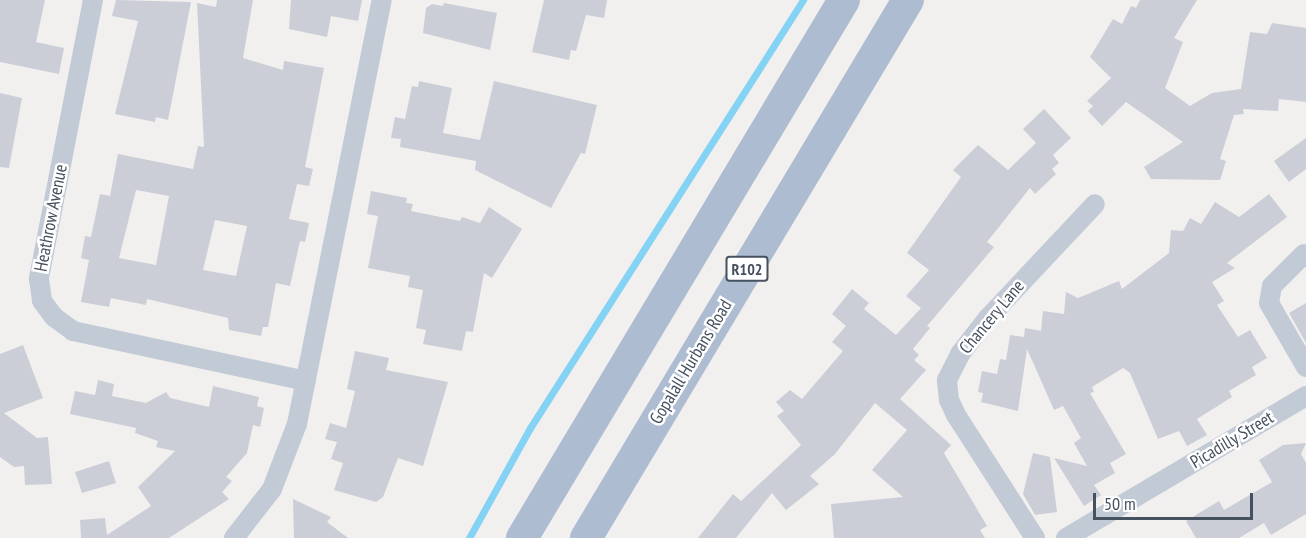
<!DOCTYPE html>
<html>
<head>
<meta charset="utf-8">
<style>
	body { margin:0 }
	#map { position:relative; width:1306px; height:538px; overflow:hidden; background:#f2f0ef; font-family:"PT Sans Narrow",sans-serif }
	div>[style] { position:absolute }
	.stream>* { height:7px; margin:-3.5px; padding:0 3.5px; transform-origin:3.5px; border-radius:3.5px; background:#84d3f4 }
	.building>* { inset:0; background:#cbced6 }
	.minor>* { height:20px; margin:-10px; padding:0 10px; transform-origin:10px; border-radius:10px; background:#c2cad6 }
	.primary>* { height:32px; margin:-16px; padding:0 16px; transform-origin:16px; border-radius:16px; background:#adbcd1 }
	span { translate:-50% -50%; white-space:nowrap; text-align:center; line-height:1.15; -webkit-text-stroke:5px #fff; paint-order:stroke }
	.shield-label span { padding:2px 4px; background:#fff; border:2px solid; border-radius:4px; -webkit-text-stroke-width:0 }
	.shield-label { font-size:16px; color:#46515f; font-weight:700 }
	.street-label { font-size:18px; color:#46515f }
	.scale { position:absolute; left:1093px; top:493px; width:160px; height:27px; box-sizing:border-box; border:3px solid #46515f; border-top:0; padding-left:8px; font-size:18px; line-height:21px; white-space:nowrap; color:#46515f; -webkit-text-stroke:4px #fff; paint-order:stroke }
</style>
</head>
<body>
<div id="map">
	<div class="stream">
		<i style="left:469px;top:538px;width:126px;rotate:-61deg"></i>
		<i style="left:530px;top:428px;width:508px;rotate:-57.47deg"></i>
	</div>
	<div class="building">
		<i style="clip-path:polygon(0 0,45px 0,36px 42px,64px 48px,59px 74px,0 62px)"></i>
		<i style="clip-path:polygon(116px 0,191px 2px,168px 120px,156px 117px,155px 122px,115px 114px,138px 21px,112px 16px)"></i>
		<i style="clip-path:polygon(evenodd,217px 0,253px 0,243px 58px,283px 70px,284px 61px,324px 68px,305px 167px,313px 169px,309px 186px,297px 184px,289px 219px,309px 223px,305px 242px,300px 241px,290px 286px,276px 283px,268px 327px,263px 327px,261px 336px,229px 330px,228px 318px,147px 299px,146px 305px,111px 298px,109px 307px,81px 302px,89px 260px,81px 258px,85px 236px,91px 237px,100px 194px,110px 196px,118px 154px,193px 169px,198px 146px,204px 147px,197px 3px,216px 7px,217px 0,136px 190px,169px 196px,156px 265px,119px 258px,136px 190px,217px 0,215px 220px,247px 226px,236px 276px,203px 270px,215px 220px)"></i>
		<i style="clip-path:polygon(291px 0,362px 0,358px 21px,331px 16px,327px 37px,289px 29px)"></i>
		<i style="clip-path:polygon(544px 0,607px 0,604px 18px,586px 15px,576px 51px,571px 50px,569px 60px,532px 52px)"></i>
		<i style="clip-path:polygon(1140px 0,1197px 0,1174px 38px,1183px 42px,1165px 88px,1190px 106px,1212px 93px,1241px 89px,1250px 32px,1267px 34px,1272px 23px,1306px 28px,1306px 102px,1279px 99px,1278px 111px,1243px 109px,1244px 114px,1234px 115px,1220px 159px,1226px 161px,1220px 180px,1151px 179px,1144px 167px,1183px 142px,1126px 102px,1102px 126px,1088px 111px,1093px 106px,1087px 101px,1111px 78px,1090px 57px,1113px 19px,1122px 24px,1131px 6px,1136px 8px)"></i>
		<i style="clip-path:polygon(444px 3px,497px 13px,490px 50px,423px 33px,426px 8px,432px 4px,443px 6px)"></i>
		<i style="clip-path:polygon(419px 81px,452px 88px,443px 133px,480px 140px,494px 81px,597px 105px,585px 154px,581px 153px,551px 208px,475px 170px,476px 161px,400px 147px,401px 139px,391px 138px,395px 117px,405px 119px,412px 86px,418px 87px)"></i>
		<i style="clip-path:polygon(0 93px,22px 98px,9px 168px,0 167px)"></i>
		<i style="clip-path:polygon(1044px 109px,1071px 138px,1053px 155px,1059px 163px,1052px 169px,1056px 174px,1035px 194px,1030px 188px,987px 242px,994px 247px,927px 326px,930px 328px,913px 349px,919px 355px,914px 360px,926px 370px,900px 399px,951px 445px,944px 453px,987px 526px,980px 530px,985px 538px,834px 538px,831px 504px,903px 497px,872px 470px,907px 430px,875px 403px,835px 454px,810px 476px,819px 484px,786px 510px,772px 493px,736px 538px,698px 538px,733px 494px,741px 501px,801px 445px,777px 416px,784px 411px,776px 402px,790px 390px,802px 399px,843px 351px,832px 342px,846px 326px,832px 314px,852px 289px,869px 303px,864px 309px,896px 335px,921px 308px,906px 296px,929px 270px,907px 253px,961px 177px,953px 170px,978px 145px,1008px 170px,1036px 143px,1023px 129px)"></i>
		<i style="clip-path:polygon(1306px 138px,1306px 169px,1289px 182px,1274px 161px)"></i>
		<i style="clip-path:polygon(371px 191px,407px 198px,406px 203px,413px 204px,411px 211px,460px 221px,462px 217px,480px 223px,489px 207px,522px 229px,492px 278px,484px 273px,473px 332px,466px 331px,462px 351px,423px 344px,426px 330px,416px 328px,423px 290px,408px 287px,410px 276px,368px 268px,378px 216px,367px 214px)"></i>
		<i style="clip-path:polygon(1269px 194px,1287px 217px,1227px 263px,1235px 268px,1212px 282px,1224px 301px,1217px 305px,1238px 337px,1250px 330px,1267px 358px,1252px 367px,1256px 375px,1229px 391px,1232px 397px,1197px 419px,1207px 435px,1187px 446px,1179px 431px,1158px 439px,1130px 373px,1123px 368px,1092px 387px,1094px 392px,1090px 393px,1126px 454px,1110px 463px,1115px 473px,1094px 485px,1101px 495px,1084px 506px,1054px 458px,1087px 466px,1074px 443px,1081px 438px,1063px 406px,1054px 410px,1027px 349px,1018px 411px,981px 402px,983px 393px,978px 392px,982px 371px,997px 374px,1000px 359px,1006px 360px,1010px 335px,1024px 337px,1025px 328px,1041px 331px,1043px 311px,1064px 314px,1066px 292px,1078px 298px,1119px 281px,1122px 289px,1169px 253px,1171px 230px,1183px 231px,1190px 218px,1201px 224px,1215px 202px,1239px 217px)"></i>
		<i style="clip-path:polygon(1306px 303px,1306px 343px,1289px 313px)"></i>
		<i style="clip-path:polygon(23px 345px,43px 398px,4px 413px,37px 438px,48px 437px,52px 484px,25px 485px,24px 466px,14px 467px,0 457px,0 354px)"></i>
		<i style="clip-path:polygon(355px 351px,389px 358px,386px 370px,448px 382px,423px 466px,398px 458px,383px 497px,376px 502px,334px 490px,343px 463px,331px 459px,337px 442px,325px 439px,330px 423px,346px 428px,355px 391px,347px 389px)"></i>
		<i style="clip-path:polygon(98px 380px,114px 384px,112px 396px,146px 403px,166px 392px,170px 398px,209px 407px,213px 386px,259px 397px,257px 406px,264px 408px,260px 427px,253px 425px,247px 453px,226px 477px,232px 481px,222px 492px,229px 499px,169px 538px,81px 538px,80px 520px,105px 518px,107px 535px,151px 506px,138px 487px,175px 451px,156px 447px,158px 441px,135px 433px,136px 428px,70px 414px,75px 391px,95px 395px)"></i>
		<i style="clip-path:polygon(1306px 443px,1301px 454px,1306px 463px,1306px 514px,1271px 535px,1264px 523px,1239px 538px,1196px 538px,1186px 521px,1219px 501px,1224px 510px,1272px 482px,1259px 460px,1283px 445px)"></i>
		<i style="clip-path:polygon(1033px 453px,1050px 457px,1057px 512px,1035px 515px,1023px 494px)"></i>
		<i style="clip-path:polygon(109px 461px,116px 483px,82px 493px,75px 472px)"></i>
		<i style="clip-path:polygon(293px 499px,331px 517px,327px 522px,348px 538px,294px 538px)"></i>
	</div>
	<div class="minor">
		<i style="left:93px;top:0;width:284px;rotate:101deg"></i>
		<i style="left:39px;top:279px;width:22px;rotate:82deg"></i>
		<i style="left:42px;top:301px;width:20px;rotate:53deg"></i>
		<i style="left:54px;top:317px;width:24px;rotate:36deg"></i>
		<i style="left:73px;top:331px;width:238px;rotate:12.1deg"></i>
		<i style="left:1304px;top:254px;width:45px;rotate:135deg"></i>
		<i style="left:1272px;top:286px;width:17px;rotate:100deg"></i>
		<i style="left:1269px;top:303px;width:74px;rotate:60deg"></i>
		<i style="left:234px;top:538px;width:62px;rotate:-52.2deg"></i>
		<i style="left:272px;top:489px;width:70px;rotate:-69deg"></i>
		<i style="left:297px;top:424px;width:432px;rotate:-78.7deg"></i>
		<i style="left:1035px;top:538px;width:146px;rotate:-122.7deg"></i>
		<i style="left:956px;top:415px;width:17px;rotate:-115deg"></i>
		<i style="left:949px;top:400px;width:20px;rotate:-96deg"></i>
		<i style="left:947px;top:380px;width:29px;rotate:-63deg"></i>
		<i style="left:960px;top:354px;width:46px;rotate:-52.1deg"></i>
		<i style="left:988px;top:318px;width:156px;rotate:-46.8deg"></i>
		<i style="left:1066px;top:538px;width:279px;rotate:-30.6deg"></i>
	</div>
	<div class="primary">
		<i style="left:522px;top:538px;width:627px;rotate:-59.1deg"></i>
		<i style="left:586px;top:538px;width:627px;rotate:-59.1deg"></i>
	</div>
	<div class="shield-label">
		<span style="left:747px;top:269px">R102</span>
	</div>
	<div class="street-label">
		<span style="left:51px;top:218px;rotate:-79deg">Heathrow Avenue</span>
		<span style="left:992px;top:317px;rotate:-50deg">Chancery Lane</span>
		<span style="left:691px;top:362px;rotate:-59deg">Gopalall Hurbans Road</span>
		<span style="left:1232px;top:440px;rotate:-31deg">Picadilly Street</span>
	</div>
	<div class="scale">50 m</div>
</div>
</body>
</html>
